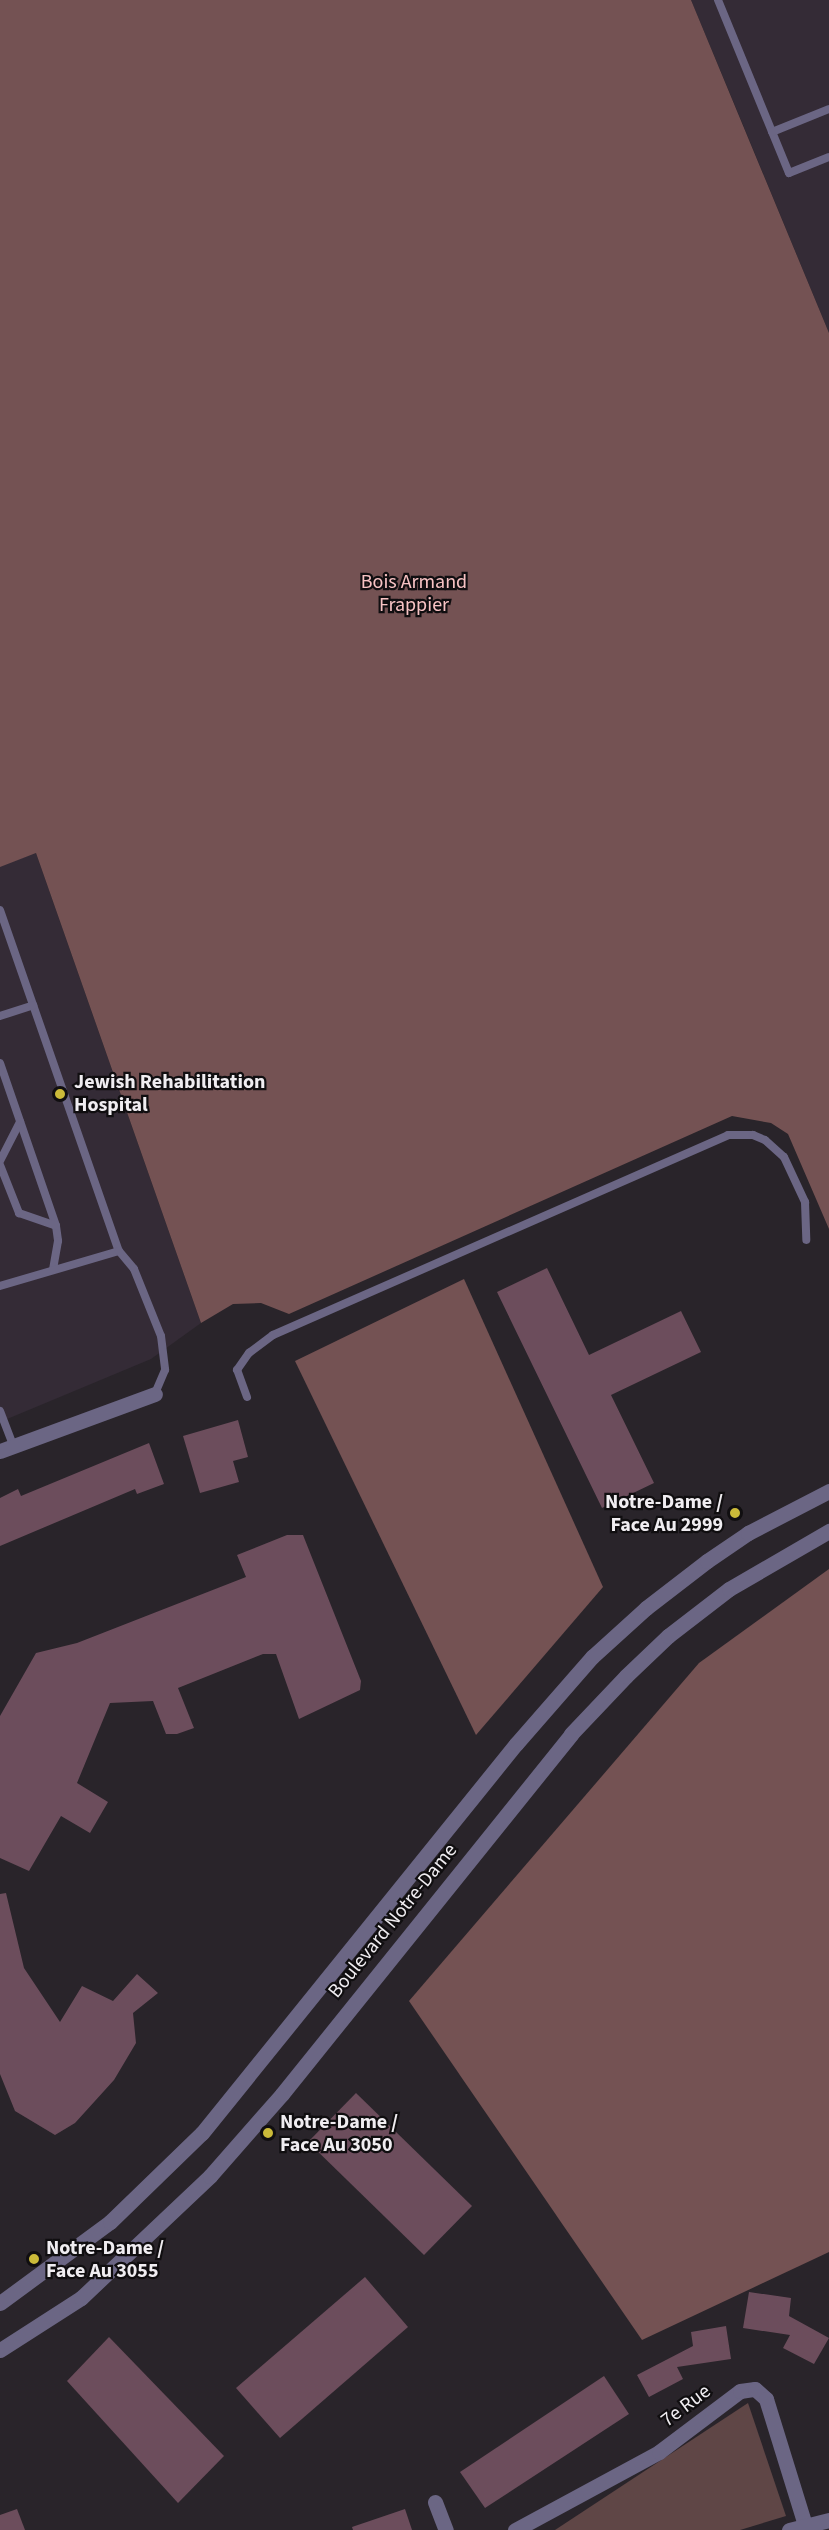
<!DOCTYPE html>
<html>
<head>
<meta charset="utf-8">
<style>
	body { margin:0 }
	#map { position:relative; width:829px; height:2530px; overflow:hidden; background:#29242a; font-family:"Source Sans 3",sans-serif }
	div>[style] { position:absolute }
	.built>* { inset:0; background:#342b36 }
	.green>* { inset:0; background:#5f4646 }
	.forest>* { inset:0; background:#745253 }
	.building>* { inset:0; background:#6c4d5c }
	.service>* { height:8px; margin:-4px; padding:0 4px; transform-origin:4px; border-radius:4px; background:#6b6684 }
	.minor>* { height:15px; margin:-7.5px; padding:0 7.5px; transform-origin:7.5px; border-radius:7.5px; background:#6b6684 }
	.tertiary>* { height:15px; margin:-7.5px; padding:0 7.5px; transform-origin:7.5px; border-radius:7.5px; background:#6b6684 }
	.dots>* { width:16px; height:16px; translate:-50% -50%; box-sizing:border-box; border:3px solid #100e10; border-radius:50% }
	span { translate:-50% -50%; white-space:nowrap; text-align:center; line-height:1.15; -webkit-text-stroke:4.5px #100e10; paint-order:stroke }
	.park-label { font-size:20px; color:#f8c3c4 }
	.poi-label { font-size:20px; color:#f0edf1; font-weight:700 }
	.left { translate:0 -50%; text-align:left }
	.right { translate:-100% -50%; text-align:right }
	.street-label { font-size:20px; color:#f0edf1 }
</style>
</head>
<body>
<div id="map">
	<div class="built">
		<i style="clip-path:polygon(691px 0,829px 0,829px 333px,741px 120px)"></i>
		<i style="clip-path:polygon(36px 853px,201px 1323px,151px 1359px,0 1422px,0 866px)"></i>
	</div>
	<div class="green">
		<i style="clip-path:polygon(748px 2403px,786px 2516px,740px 2530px,555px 2530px)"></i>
	</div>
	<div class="forest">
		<i style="clip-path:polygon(0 0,691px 0,829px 333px,829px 1229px,788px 1134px,771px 1123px,732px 1116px,289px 1314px,261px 1303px,233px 1304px,201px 1323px,36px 853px,0 867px)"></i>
		<i style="clip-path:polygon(464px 1279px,603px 1587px,476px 1735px,295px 1361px)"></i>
		<i style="clip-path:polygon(829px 1569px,829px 2252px,642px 2340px,409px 2001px,699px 1663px)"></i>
	</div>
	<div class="building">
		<i style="clip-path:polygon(547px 1268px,589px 1355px,681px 1311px,701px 1352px,611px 1395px,654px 1483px,602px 1508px,497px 1292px)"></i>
		<i style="clip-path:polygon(238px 1420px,248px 1457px,233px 1461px,239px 1482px,200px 1493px,183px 1436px)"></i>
		<i style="clip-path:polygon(149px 1443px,164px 1484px,137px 1494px,135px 1489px,0 1546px,0 1498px,18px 1489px,21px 1496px)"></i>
		<i style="clip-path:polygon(287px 1535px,303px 1535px,361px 1681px,360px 1690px,299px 1719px,276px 1654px,263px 1654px,178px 1688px,194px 1728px,177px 1734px,166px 1734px,153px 1701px,110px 1703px,77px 1783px,108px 1802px,90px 1833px,61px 1816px,29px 1871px,0 1858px,0 1716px,36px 1653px,77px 1643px,246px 1577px,237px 1555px)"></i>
		<i style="clip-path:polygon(6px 1893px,24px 1968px,60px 2022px,82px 1986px,113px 2001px,137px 1974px,158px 1993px,133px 2013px,136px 2043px,114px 2080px,75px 2123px,55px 2135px,15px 2111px,0 2074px,0 1894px)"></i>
		<i style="clip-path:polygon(356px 2093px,472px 2206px,424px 2255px,308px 2142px)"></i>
		<i style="clip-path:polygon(365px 2277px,408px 2327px,280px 2438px,236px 2388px)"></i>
		<i style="clip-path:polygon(749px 2292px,791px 2298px,789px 2316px,829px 2338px,814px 2364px,783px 2348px,790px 2335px,743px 2328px)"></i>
		<i style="clip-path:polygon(726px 2326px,731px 2359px,677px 2367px,683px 2379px,649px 2397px,637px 2375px,693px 2346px,691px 2332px)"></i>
		<i style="clip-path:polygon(109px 2337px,224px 2456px,178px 2503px,67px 2381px)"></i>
		<i style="clip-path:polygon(604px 2376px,629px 2414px,485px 2508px,460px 2472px)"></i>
		<i style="clip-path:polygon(17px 2509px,25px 2530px,0 2530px,0 2515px)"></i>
		<i style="clip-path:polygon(405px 2509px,412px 2530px,353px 2530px,352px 2527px)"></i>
	</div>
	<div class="service">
		<i style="left:718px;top:0;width:187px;rotate:67.7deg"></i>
		<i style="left:789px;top:173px;width:43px;rotate:-21.8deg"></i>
		<i style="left:772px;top:132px;width:61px;rotate:-22deg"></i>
		<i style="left:0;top:910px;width:361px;rotate:70.8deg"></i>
		<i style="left:0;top:1016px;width:35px;rotate:-18deg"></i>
		<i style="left:0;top:1063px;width:172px;rotate:71deg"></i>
		<i style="left:56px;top:1226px;width:15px;rotate:82deg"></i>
		<i style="left:58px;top:1241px;width:27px;rotate:100deg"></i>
		<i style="left:0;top:1161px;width:44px;rotate:-62.9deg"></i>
		<i style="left:0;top:1165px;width:52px;rotate:68.4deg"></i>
		<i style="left:19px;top:1213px;width:39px;rotate:19deg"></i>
		<i style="left:0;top:1286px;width:124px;rotate:-16.4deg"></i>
		<i style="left:119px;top:1251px;width:23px;rotate:50deg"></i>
		<i style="left:134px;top:1269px;width:72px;rotate:68.1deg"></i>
		<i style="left:161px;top:1336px;width:34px;rotate:83deg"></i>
		<i style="left:165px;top:1370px;width:26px;rotate:113deg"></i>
		<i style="left:247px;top:1397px;width:29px;rotate:-110deg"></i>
		<i style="left:237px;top:1370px;width:21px;rotate:-55deg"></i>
		<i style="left:249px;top:1353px;width:30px;rotate:-37deg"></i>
		<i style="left:273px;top:1335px;width:497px;rotate:-23.7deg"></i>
		<i style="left:728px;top:1135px;width:25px"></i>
		<i style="left:753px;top:1135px;width:13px;rotate:23deg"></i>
		<i style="left:765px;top:1140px;width:25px;rotate:42deg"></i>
		<i style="left:784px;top:1157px;width:50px;rotate:65deg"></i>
		<i style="left:805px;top:1202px;width:38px;rotate:88deg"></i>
		<i style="left:0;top:1411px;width:36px;rotate:69deg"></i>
	</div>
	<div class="minor">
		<i style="left:0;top:1451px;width:165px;rotate:-20.2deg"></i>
		<i style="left:435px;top:2502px;width:30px;rotate:69deg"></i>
		<i style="left:515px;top:2530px;width:164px;rotate:-28.4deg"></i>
		<i style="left:659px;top:2452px;width:101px;rotate:-37deg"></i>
		<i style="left:740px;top:2391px;width:15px;rotate:-8deg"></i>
		<i style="left:755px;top:2389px;width:15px;rotate:42deg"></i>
		<i style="left:766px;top:2399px;width:132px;rotate:72.8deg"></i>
		<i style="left:789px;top:2530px;width:41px;rotate:-14deg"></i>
	</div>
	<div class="tertiary">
		<i style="left:0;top:2303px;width:137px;rotate:-36.4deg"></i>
		<i style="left:110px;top:2222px;width:128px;rotate:-44.1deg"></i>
		<i style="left:202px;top:2133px;width:500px;rotate:-51.1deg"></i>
		<i style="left:516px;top:1744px;width:116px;rotate:-48.9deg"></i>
		<i style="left:592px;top:1657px;width:73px;rotate:-42.2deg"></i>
		<i style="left:646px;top:1608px;width:77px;rotate:-37.6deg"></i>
		<i style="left:707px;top:1561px;width:50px;rotate:-34.3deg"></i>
		<i style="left:748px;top:1533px;width:91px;rotate:-27.4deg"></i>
		<i style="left:0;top:2350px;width:96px;rotate:-32.7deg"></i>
		<i style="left:81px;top:2298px;width:178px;rotate:-43.4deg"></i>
		<i style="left:210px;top:2176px;width:109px;rotate:-48.7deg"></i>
		<i style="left:282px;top:2094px;width:462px;rotate:-51.2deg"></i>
		<i style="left:571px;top:1734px;width:80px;rotate:-46.5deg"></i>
		<i style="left:626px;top:1676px;width:58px;rotate:-43.6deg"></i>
		<i style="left:668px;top:1636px;width:77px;rotate:-37.6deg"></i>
		<i style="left:729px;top:1589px;width:116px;rotate:-30.1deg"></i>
	</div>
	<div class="dots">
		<i style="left:60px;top:1094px;background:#cbba39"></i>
		<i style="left:735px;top:1513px;background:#cbba39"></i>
		<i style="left:268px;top:2133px;background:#cbba39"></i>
		<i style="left:34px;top:2259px;background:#cbba39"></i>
	</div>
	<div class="park-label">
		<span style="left:414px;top:594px">Bois Armand<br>Frappier</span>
	</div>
	<div class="poi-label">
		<span class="left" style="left:74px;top:1094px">Jewish Rehabilitation<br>Hospital</span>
		<span class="right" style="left:723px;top:1514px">Notre-Dame /<br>Face Au 2999</span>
		<span class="left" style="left:280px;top:2134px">Notre-Dame /<br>Face Au 3050</span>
		<span class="left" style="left:46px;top:2260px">Notre-Dame /<br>Face Au 3055</span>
	</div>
	<div class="street-label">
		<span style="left:393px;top:1921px;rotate:-51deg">Boulevard Notre-Dame</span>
		<span style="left:686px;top:2406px;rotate:-37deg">7e Rue</span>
	</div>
</div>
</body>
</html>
